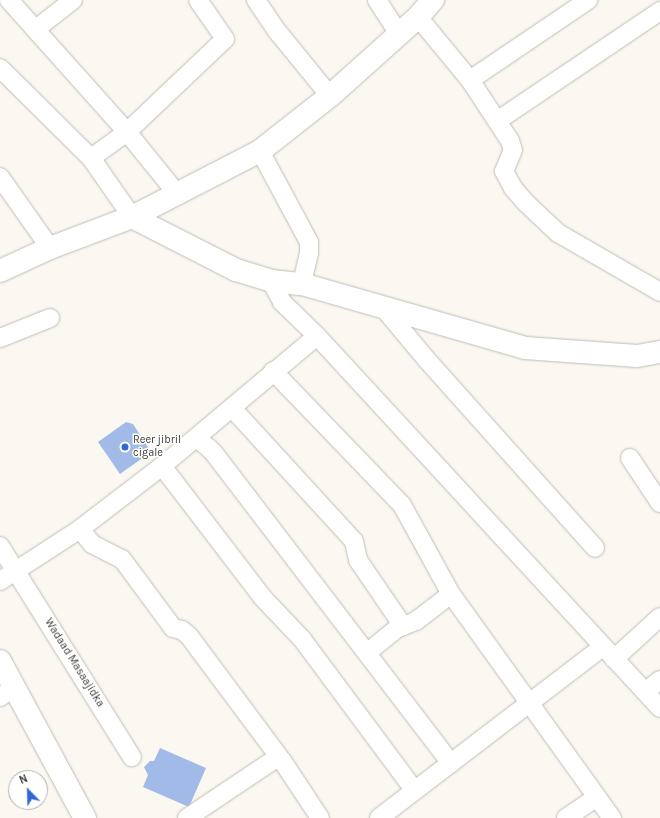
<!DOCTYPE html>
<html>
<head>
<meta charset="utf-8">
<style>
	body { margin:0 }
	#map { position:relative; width:660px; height:818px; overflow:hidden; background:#faf8f0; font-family:Karla,sans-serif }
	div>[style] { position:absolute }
	.building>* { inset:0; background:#a2bae7 }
	.roads { filter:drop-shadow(0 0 1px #bfbdb6) drop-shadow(0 0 1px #bfbdb6) }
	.street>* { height:18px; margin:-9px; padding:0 9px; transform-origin:9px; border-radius:9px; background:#fff }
	.secondary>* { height:22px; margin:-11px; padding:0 11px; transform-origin:11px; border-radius:11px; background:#fff }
	.dots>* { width:11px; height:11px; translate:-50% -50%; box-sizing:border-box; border:2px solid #fff; border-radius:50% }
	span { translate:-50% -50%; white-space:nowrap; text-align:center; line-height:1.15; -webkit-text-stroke:3px #fff; paint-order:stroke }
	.poi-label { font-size:11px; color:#393935 }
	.left { translate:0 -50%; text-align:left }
	.street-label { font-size:11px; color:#393935 }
	.north { position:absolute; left:8px; top:770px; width:40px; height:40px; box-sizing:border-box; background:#fff; border:1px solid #b0b0ae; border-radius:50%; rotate:337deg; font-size:11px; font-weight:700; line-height:16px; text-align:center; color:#393935 }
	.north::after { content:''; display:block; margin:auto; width:14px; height:18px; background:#3167d6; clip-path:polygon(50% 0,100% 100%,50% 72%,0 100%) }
</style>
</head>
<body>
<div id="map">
	<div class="building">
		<i style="clip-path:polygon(126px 422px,133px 424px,151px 452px,120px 474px,98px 442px)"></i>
		<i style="clip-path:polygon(160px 748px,206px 768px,189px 807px,143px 787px,148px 775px,144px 767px,150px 761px,154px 761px)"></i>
	</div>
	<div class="roads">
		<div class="street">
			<i style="left:9px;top:0;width:177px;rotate:48.2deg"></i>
			<i style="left:127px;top:132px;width:81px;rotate:51deg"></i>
			<i style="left:256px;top:0;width:37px;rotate:56deg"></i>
			<i style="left:277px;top:31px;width:84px;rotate:50.8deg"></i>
			<i style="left:377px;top:0;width:40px;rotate:57.1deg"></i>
			<i style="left:418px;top:17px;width:82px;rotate:50.5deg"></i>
			<i style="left:470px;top:80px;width:73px;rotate:56.7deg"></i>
			<i style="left:510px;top:141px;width:9px;rotate:72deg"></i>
			<i style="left:513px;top:150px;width:23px;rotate:113deg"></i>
			<i style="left:504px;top:171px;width:19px;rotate:62deg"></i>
			<i style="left:513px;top:188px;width:20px;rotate:49deg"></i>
			<i style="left:526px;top:203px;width:44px;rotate:43.2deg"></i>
			<i style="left:558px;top:233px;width:118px;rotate:30deg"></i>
			<i style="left:36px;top:29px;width:47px;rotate:-38.1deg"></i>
			<i style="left:0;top:68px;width:128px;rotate:44.7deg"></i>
			<i style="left:91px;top:158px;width:72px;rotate:55.2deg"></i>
			<i style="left:470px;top:80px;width:143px;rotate:-34.1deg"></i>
			<i style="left:497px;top:121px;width:197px;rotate:-34deg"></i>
			<i style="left:260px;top:151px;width:103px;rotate:61.7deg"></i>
			<i style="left:309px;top:242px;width:11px;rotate:90deg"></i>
			<i style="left:309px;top:253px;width:32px;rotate:103deg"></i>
			<i style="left:91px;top:158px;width:44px;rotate:-35.8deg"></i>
			<i style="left:127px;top:132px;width:135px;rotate:-43.5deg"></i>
			<i style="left:225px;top:39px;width:47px;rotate:-124.7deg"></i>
			<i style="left:0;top:177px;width:87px;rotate:54.8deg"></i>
			<i style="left:271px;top:281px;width:24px;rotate:62deg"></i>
			<i style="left:282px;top:302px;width:49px;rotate:44.2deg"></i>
			<i style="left:317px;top:336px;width:506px;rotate:47.32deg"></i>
			<i style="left:381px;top:305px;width:72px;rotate:50.1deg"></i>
			<i style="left:427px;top:360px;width:252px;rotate:48.2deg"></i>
			<i style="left:0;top:338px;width:54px;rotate:-21.8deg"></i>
			<i style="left:273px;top:371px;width:186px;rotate:46.1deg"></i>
			<i style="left:402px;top:505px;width:102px;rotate:61.2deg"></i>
			<i style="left:451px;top:594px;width:276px;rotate:54.3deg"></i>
			<i style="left:232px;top:408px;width:180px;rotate:47.5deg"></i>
			<i style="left:354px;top:541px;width:19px;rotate:78deg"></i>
			<i style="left:358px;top:560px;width:80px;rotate:55.7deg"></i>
			<i style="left:197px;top:438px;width:21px;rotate:41deg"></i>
			<i style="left:213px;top:452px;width:392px;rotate:52.6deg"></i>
			<i style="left:630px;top:458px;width:54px;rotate:56.3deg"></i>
			<i style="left:162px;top:466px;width:165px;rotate:52.6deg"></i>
			<i style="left:262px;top:597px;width:58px;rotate:46.4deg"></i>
			<i style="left:302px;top:639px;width:189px;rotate:53.4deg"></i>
			<i style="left:80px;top:529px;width:19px;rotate:51deg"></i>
			<i style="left:92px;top:544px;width:34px;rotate:27deg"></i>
			<i style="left:122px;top:559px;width:86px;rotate:53.5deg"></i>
			<i style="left:173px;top:628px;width:9px;rotate:13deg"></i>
			<i style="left:182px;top:630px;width:9px;rotate:41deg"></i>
			<i style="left:189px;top:636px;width:157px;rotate:53.3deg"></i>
			<i style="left:283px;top:762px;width:67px;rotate:56.5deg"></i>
			<i style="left:0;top:546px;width:249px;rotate:58deg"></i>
			<i style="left:0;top:581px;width:95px;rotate:-33deg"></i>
			<i style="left:80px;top:529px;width:103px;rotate:-37.5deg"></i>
			<i style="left:162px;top:466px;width:202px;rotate:-40deg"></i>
			<i style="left:368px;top:652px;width:36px;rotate:-39deg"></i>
			<i style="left:396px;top:629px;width:22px;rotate:-22deg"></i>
			<i style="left:416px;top:621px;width:44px;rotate:-37.6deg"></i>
			<i style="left:614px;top:659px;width:62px;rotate:-42.4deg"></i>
			<i style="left:646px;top:691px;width:18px;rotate:-38deg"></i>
			<i style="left:0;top:697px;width:18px;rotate:-34deg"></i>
			<i style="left:187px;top:818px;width:110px;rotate:-33.8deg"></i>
			<i style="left:379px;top:818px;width:282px;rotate:-37.4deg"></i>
			<i style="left:566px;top:818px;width:37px;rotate:-34deg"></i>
		</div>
		<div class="secondary">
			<i style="left:132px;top:217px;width:117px;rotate:27deg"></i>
			<i style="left:236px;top:270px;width:37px;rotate:17deg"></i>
			<i style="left:271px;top:281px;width:31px;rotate:6deg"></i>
			<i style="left:302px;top:284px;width:232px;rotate:16deg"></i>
			<i style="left:525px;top:348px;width:112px;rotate:4.1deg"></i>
			<i style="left:637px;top:356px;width:23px;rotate:-10deg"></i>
			<i style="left:0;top:271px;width:55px;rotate:-24.7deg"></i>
			<i style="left:50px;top:248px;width:88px;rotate:-20.7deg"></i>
			<i style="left:132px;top:217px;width:144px;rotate:-27.3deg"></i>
			<i style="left:260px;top:151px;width:89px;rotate:-38.2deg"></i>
			<i style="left:330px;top:96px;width:118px;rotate:-41.9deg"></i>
			<i style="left:418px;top:17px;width:23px;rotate:-49deg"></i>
			<i style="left:0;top:661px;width:179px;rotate:61.6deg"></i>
		</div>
	</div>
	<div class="dots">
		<i style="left:125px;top:447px;background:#3167d6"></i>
	</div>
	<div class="poi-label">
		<span class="left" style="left:133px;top:447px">Reer jibril<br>cigale</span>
	</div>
	<div class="street-label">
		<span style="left:74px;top:663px;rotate:58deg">Wadaad Masaajidka</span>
	</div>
	<div class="north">N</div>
</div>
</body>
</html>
